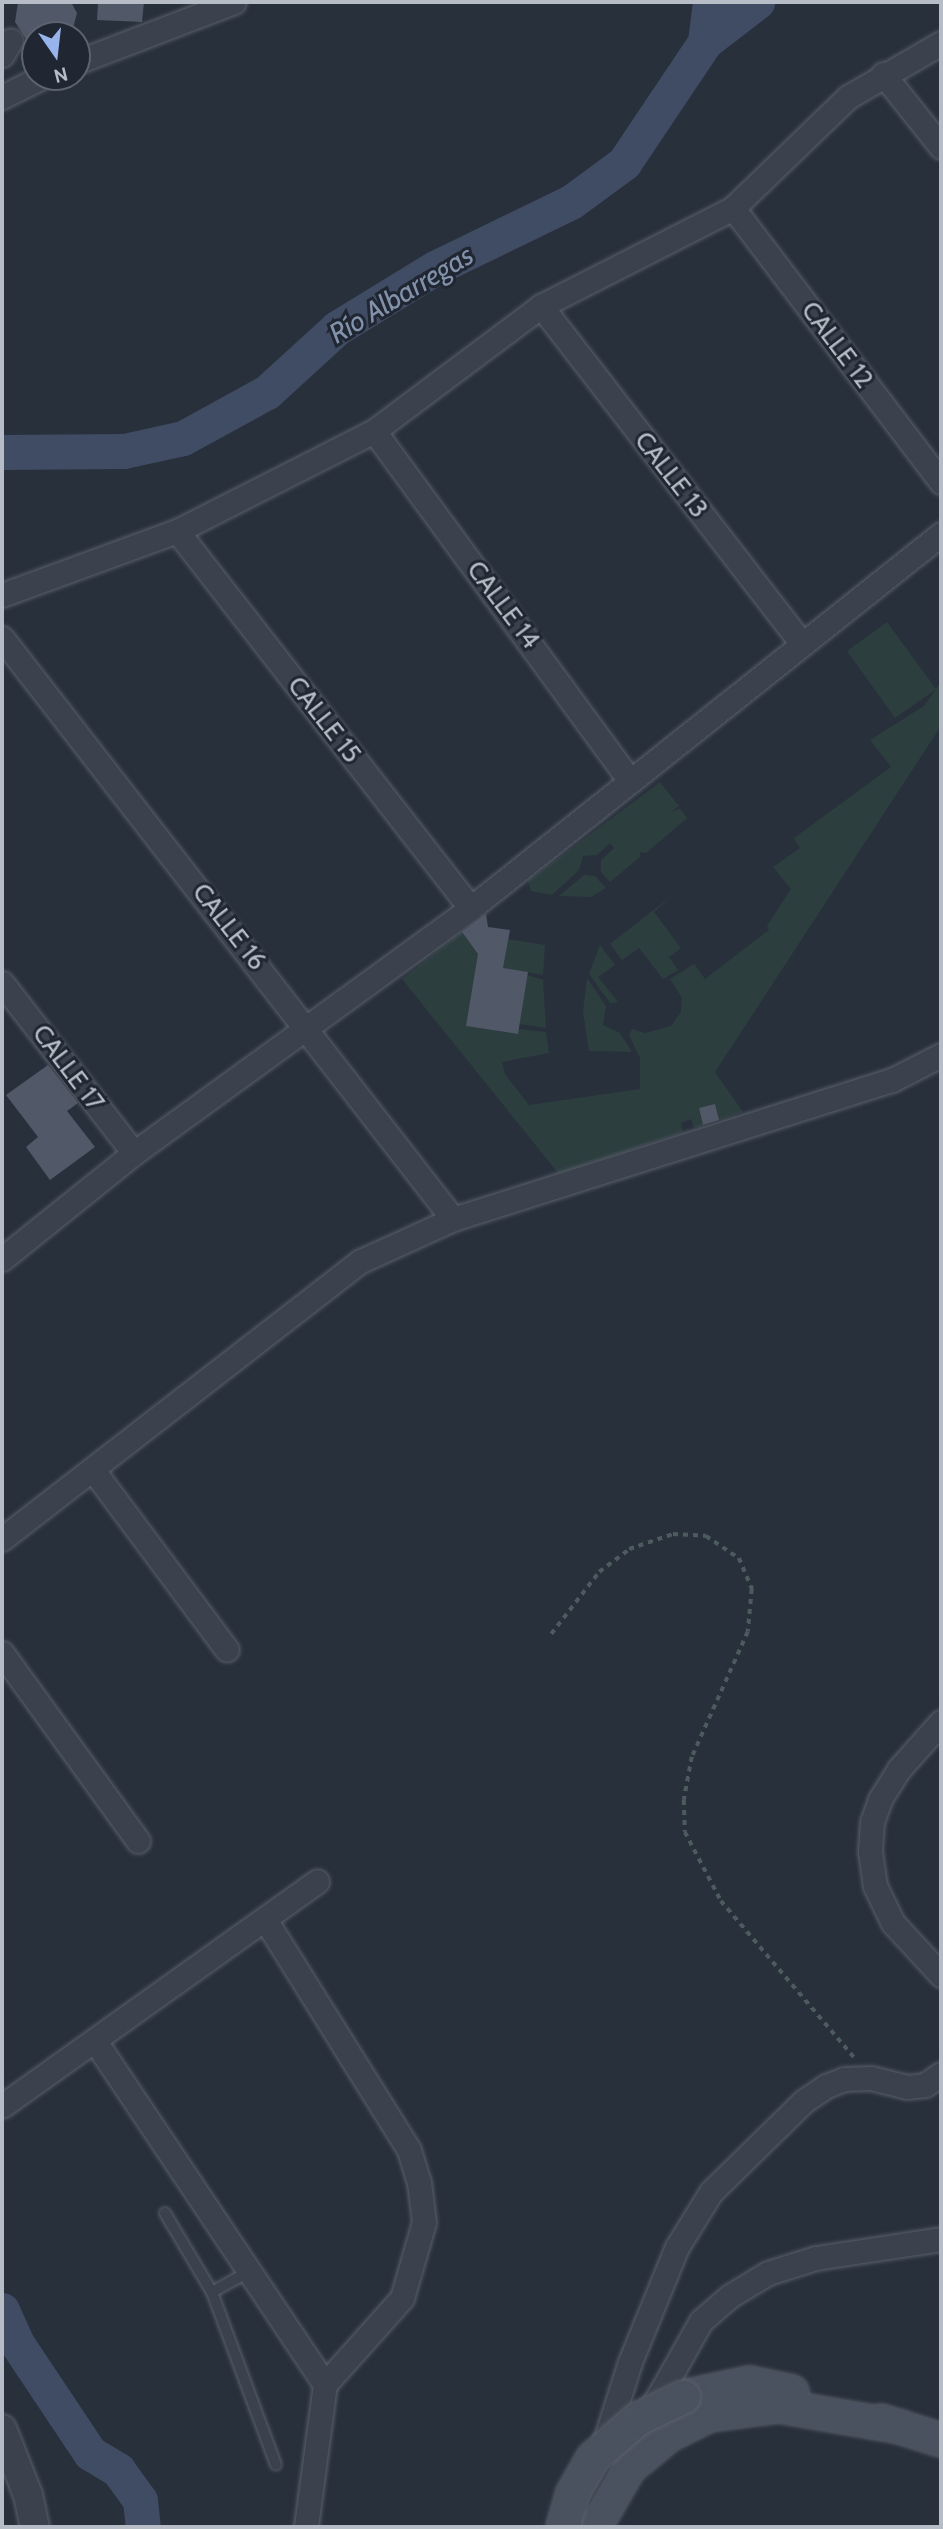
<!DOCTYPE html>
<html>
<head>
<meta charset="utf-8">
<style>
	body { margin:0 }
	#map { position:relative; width:943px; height:2529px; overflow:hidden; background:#28303c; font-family:Cabin,sans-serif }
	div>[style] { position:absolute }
	.green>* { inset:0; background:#2d3e3f }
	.river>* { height:35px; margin:-17.5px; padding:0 17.5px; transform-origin:17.5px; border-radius:17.5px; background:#404c63 }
	.building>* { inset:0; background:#515867 }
	.path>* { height:3.5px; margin-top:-1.75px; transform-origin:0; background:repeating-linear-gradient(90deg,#4c5b5e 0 5px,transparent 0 10px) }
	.roads { filter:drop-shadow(0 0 2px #59606a) drop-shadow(0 0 2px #59606a) }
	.service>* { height:10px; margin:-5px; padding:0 5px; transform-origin:5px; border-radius:5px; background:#3b424d }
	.minor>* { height:23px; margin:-11.5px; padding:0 11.5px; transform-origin:11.5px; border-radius:11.5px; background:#3b424d }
	.tertiary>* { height:28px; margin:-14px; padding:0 14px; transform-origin:14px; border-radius:14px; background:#3b424d }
	.secondary>* { height:32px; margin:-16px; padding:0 16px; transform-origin:16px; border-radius:16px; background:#4a515f }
	.bridges { filter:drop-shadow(0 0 2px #59606a) drop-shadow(0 0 2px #59606a) }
	.secondary-bridge>* { height:32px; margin:-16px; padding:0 16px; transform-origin:16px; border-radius:16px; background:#4a515f }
	span { translate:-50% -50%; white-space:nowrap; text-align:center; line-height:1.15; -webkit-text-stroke:6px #202732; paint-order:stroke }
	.street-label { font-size:26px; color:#b7bdc7 }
	.water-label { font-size:28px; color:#8392ab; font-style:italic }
	.frame { position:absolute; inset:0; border:4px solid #b7bdc7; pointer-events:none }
	.north { position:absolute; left:21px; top:21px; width:70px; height:70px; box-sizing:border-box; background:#202732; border:2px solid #5c636e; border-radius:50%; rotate:166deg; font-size:19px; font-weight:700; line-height:28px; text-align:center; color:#b7bdc7 }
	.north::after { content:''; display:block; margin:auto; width:24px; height:32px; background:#98b4ec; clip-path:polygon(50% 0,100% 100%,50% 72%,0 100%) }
</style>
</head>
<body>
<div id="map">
	<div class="green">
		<i style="clip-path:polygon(887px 622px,936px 689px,941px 682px,941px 726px,715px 1072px,743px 1112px,719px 1120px,715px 1104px,699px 1108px,703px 1126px,694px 1128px,691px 1119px,681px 1123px,683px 1132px,558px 1173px,402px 979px,462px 932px,470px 943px,484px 933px,466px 1026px,517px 1034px,519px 1029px,546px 1032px,549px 1053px,502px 1062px,505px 1074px,529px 1105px,640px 1089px,640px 1058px,629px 1035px,632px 1029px,645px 1033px,671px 1026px,681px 1012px,682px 998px,670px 979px,694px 964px,705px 979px,769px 930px,767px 926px,791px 889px,773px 867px,800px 848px,794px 838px,891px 767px,870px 740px,924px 706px,935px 690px,895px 718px,847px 651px)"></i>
		<i style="clip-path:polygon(660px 782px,679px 806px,671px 812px,680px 809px,687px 818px,646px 853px,639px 852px,641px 856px,610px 882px,601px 872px,601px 860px,614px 848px,610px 843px,597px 855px,583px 856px,579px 870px,552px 895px,531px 891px,528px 881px)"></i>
		<i style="clip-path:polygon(584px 875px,595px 876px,606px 888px,591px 897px,559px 896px)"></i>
		<i style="clip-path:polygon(673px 895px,654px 912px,681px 948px,669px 957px,678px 970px,663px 979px,639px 948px,622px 960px,610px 944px)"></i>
		<i style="clip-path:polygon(508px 939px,545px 945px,543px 975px,503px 968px)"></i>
		<i style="clip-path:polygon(600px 945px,615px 965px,598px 977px,618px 1002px,610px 1003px,589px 974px)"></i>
		<i style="clip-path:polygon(527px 975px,543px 980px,546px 1028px,519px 1024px)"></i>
		<i style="clip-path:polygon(587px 978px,606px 1006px,603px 1025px,620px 1033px,632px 1052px,589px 1051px,583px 1011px)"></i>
	</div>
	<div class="river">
		<i style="left:705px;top:42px;width:66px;rotate:-37.6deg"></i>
		<i style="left:2px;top:452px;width:122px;rotate:-0.5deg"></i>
		<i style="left:124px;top:451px;width:60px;rotate:-12.4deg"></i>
		<i style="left:183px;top:438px;width:96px;rotate:-28.7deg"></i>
		<i style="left:267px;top:392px;width:95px;rotate:-42.4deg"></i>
		<i style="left:337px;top:328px;width:115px;rotate:-31.5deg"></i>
		<i style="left:435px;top:268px;width:151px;rotate:-25.9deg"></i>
		<i style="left:571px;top:202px;width:66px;rotate:-36.3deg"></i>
		<i style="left:624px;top:163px;width:146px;rotate:-56.2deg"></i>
		<i style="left:705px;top:42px;width:40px;rotate:-82.9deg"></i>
		<i style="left:2px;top:2310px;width:35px;rotate:66deg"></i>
		<i style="left:16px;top:2342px;width:133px;rotate:56.3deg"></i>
		<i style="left:90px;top:2453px;width:33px;rotate:31deg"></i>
		<i style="left:118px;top:2470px;width:37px;rotate:54deg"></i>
		<i style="left:140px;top:2500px;width:27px;rotate:84deg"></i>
	</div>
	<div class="building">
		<i style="clip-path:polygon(18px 2px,71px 2px,77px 13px,73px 28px,69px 35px,35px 35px,35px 53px,15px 22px)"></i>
		<i style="clip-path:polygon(98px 2px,144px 2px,142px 22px,97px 20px)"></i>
		<i style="clip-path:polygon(486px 914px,488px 927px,510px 930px,503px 968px,528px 972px,518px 1034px,466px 1026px,478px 954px,462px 932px)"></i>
		<i style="clip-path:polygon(48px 1065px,78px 1103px,67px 1111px,95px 1147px,50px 1180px,26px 1147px,38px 1137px,6px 1095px)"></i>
		<i style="clip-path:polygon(715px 1104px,719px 1120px,703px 1125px,699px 1108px)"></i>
	</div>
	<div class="path">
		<i style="left:551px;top:1634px;width:78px;rotate:-52.3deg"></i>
		<i style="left:599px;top:1572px;width:38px;rotate:-37deg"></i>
		<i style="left:629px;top:1549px;width:46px;rotate:-18.8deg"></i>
		<i style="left:673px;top:1534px;width:33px;rotate:3deg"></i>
		<i style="left:706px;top:1536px;width:40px;rotate:34deg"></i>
		<i style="left:739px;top:1558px;width:34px;rotate:67deg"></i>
		<i style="left:752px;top:1589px;width:43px;rotate:95.3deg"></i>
		<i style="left:748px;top:1632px;width:137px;rotate:114.1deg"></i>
		<i style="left:692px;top:1757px;width:44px;rotate:100.5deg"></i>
		<i style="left:684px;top:1800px;width:32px;rotate:88deg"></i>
		<i style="left:685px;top:1832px;width:78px;rotate:62.4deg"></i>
		<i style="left:721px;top:1901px;width:205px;rotate:49.6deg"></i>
	</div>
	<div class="roads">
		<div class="service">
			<i style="left:165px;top:2213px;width:92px;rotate:59.3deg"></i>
			<i style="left:250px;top:2271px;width:43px;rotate:151.1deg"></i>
			<i style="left:212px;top:2292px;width:184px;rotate:69.7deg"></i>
		</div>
		<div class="minor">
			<i style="left:2px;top:55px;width:17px;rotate:-59deg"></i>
			<i style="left:77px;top:62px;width:168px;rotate:-20.9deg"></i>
			<i style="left:883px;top:74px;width:93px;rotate:51.5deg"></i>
			<i style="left:2px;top:97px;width:45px;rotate:-26.6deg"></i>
			<i style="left:733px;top:208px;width:344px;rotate:52.8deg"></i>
			<i style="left:541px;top:306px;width:426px;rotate:52.3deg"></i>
			<i style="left:374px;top:431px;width:434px;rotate:53.8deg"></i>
			<i style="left:177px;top:531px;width:478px;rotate:52.1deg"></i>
			<i style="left:2px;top:595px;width:186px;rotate:-20.1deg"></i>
			<i style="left:177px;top:531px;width:221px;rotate:-26.9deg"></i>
			<i style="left:374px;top:431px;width:209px;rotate:-36.8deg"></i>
			<i style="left:541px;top:306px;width:216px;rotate:-27deg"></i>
			<i style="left:733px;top:208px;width:160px;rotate:-44deg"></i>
			<i style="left:848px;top:97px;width:108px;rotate:-30.1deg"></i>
			<i style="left:2px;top:638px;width:736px;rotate:52.18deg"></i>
			<i style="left:2px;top:983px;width:215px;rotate:52.2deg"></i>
			<i style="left:2px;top:1259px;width:169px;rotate:-38.8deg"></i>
			<i style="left:134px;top:1153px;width:417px;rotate:-36deg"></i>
			<i style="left:471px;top:908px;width:601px;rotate:-38.51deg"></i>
			<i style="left:93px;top:1470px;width:224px;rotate:53.3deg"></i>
			<i style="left:2px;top:1539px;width:454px;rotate:-37.8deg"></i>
			<i style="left:361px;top:1261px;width:101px;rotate:-24.5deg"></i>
			<i style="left:453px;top:1219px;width:460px;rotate:-17.6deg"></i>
			<i style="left:892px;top:1080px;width:55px;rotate:-27deg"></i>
			<i style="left:2px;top:1653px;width:232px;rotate:54.1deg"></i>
			<i style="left:941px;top:1722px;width:63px;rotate:131.8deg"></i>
			<i style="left:899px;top:1769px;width:36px;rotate:122deg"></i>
			<i style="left:880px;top:1800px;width:23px;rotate:110deg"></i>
			<i style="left:872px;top:1822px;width:29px;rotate:94deg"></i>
			<i style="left:870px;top:1851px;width:35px;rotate:82deg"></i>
			<i style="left:875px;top:1886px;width:41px;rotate:64.1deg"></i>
			<i style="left:893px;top:1923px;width:71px;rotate:47.3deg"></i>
			<i style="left:266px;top:1921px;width:270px;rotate:58deg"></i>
			<i style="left:409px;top:2150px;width:34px;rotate:73deg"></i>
			<i style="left:419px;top:2182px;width:40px;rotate:82.9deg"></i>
			<i style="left:424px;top:2222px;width:79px;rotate:106.1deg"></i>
			<i style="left:402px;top:2298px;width:115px;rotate:131.8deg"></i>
			<i style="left:95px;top:2041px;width:413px;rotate:56.2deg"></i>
			<i style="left:325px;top:2384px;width:144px;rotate:97.6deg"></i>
			<i style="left:2px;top:2106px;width:387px;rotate:-35.5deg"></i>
			<i style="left:603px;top:2447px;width:89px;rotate:-72.4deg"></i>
			<i style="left:630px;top:2362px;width:124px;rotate:-67.8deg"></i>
			<i style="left:677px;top:2247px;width:65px;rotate:-58.3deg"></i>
			<i style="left:711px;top:2192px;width:130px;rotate:-44.4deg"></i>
			<i style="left:804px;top:2101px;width:27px;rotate:-34deg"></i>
			<i style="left:826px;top:2086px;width:19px;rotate:-21deg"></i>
			<i style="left:844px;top:2079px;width:27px;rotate:-2deg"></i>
			<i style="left:871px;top:2078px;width:37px;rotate:14deg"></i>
			<i style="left:907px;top:2087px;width:18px;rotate:-6deg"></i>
			<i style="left:925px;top:2085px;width:19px;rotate:-35deg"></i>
			<i style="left:579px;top:2527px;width:37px;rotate:-68deg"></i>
			<i style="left:593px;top:2493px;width:122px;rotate:-56deg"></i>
			<i style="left:661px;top:2392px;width:81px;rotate:-60.6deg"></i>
			<i style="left:701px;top:2321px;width:38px;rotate:-41deg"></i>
			<i style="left:730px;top:2296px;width:44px;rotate:-31.2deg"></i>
			<i style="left:768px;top:2273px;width:50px;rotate:-17.4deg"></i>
			<i style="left:816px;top:2258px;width:126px;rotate:-8.6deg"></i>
		</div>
		<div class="tertiary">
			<i style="left:2px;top:2429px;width:71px;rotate:68.5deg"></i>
			<i style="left:28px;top:2495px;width:33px;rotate:78deg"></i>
		</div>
		<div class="secondary">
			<i style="left:684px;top:2397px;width:66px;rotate:-12.2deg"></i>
			<i style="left:749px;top:2383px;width:44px;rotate:11.8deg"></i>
			<i style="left:881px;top:2421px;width:63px;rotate:17.6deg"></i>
			<i style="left:595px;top:2527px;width:68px;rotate:-60deg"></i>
			<i style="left:629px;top:2468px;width:52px;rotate:-39.5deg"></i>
			<i style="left:669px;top:2435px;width:45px;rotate:-26.6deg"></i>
			<i style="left:709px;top:2415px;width:71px;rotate:-7.3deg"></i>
			<i style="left:779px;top:2406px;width:124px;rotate:9.8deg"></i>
		</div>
	</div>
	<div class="bridges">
		<div class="secondary-bridge">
			<i style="left:563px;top:2527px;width:35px;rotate:-74deg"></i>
			<i style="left:573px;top:2493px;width:40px;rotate:-60.3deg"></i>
			<i style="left:593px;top:2458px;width:60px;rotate:-40.9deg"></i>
			<i style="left:638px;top:2419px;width:51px;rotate:-25.6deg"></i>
		</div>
	</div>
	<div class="street-label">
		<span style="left:837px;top:345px;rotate:53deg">CALLE 12</span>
		<span style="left:671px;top:475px;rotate:52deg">CALLE 13</span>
		<span style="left:503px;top:605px;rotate:53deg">CALLE 14</span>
		<span style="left:324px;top:720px;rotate:52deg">CALLE 15</span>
		<span style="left:229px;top:927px;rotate:52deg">CALLE 16</span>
		<span style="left:68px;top:1068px;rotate:53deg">CALLE 17</span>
	</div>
	<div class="water-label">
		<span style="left:401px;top:294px;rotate:-31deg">Río Albarregas</span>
	</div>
	<div class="frame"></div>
	<div class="north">N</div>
</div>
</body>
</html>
